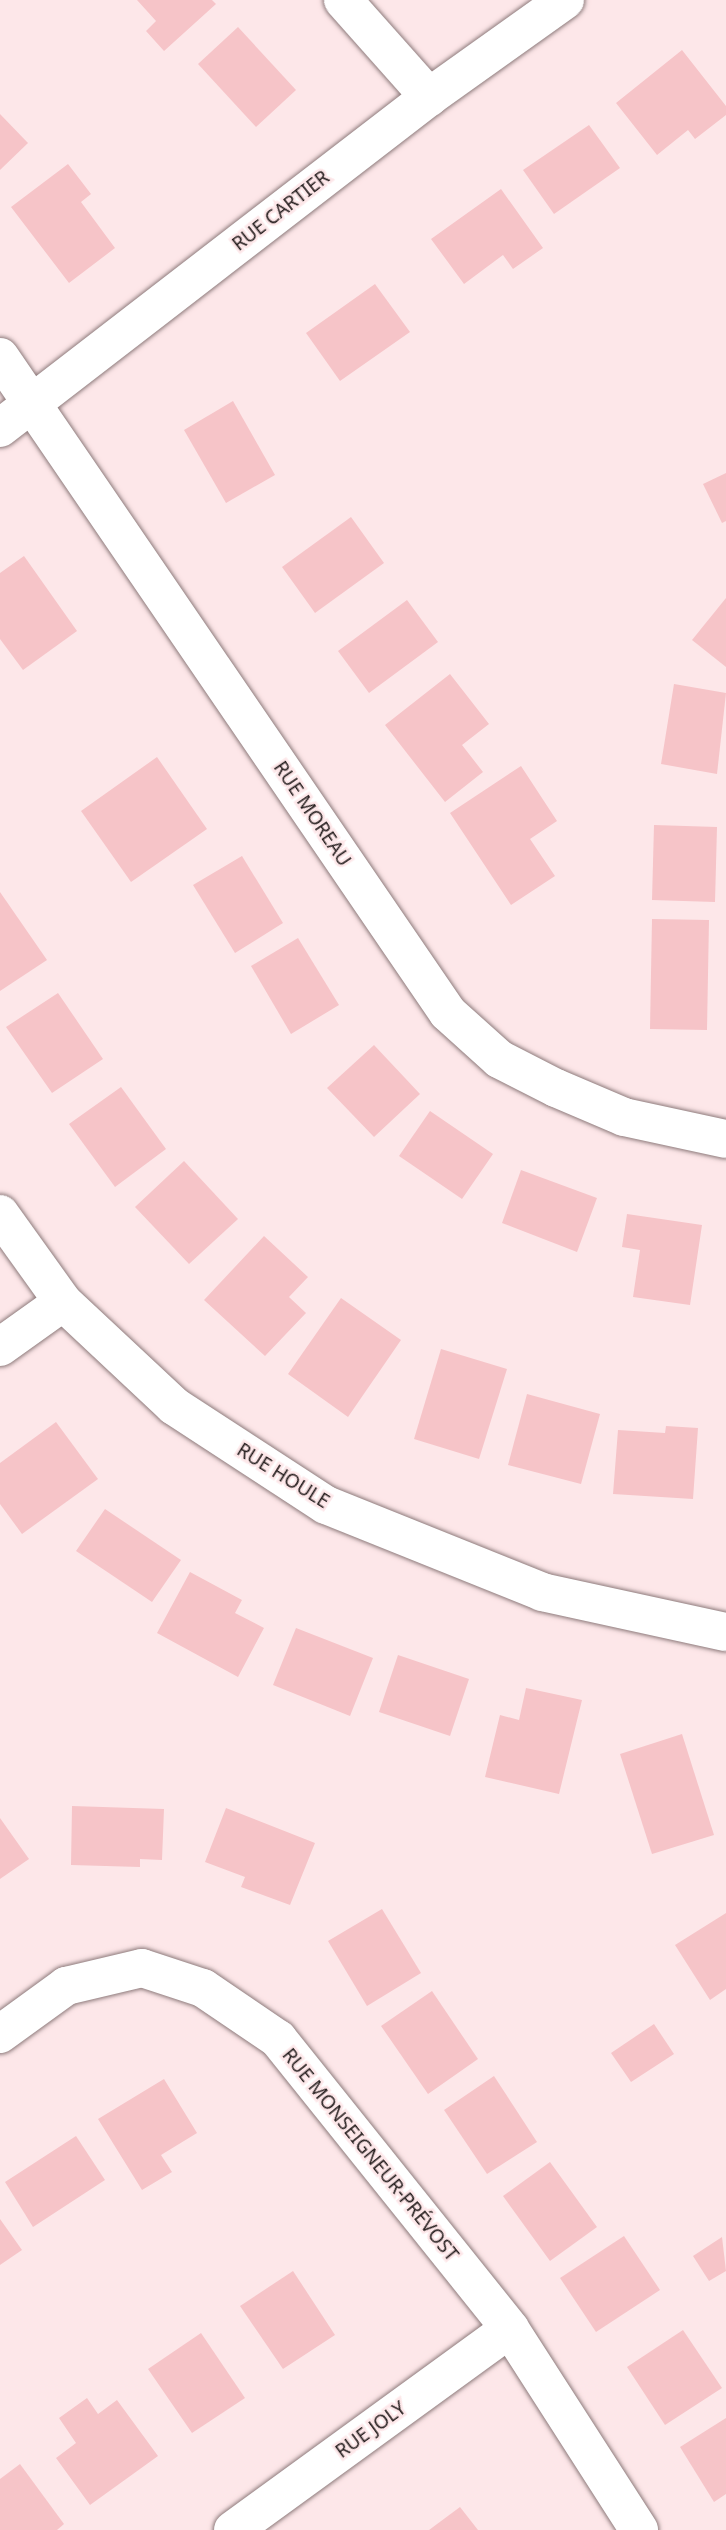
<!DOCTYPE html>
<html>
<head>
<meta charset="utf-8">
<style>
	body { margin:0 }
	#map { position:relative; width:726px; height:2530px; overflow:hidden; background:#fde7e9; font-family:"Noto Sans",sans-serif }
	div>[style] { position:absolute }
	.building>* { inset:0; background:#f6c4c8 }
	.roads { filter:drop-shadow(0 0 2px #8e7b7c) drop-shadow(0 0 2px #8e7b7c) }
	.minor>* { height:38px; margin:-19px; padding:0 19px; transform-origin:19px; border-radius:19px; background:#fff }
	span { translate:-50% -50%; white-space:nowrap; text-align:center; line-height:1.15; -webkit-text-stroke:5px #fde7e9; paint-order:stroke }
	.street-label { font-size:19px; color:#231c1c }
</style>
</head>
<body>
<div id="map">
	<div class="building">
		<i style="clip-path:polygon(137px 0,212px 0,216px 4px,164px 51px,146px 31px,156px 21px)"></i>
		<i style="clip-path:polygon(238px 27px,296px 90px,256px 127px,198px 64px)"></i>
		<i style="clip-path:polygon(682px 50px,726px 106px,726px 115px,695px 139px,688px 130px,657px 155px,616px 103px)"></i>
		<i style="clip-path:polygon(0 114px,28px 143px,0 170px)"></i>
		<i style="clip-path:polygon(589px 125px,620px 168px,554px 214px,523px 170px)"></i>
		<i style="clip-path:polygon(68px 164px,91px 194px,81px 202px,115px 248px,69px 283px,11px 207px)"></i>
		<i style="clip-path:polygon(501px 189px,543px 248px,513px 269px,503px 255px,464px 284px,431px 239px)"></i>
		<i style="clip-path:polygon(375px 284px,410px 332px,340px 381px,306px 333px)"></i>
		<i style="clip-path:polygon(233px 401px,275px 475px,226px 503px,184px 430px)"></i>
		<i style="clip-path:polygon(726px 473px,726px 521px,722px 523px,703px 484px)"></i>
		<i style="clip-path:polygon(351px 517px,384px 563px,315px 613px,282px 567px)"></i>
		<i style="clip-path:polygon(24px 556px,77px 631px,23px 670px,0 639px,0 573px)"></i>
		<i style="clip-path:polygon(726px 598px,726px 667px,692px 640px)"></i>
		<i style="clip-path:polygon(407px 600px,438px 642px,369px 693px,338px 651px)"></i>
		<i style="clip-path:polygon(450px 674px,489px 724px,462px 745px,483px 772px,445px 802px,385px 725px)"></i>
		<i style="clip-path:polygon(674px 684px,726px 693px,717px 774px,661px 764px)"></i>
		<i style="clip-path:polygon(157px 757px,207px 829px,131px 882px,81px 811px)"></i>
		<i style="clip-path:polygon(521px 766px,557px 821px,530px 839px,555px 876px,511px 905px,450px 813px)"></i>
		<i style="clip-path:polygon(654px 825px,717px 827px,715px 902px,652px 900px)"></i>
		<i style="clip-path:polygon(242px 856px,283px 923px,235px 953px,193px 885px)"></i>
		<i style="clip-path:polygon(0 892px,47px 960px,0 991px)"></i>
		<i style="clip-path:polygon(652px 919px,709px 920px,707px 1030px,650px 1029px)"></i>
		<i style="clip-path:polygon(298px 938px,339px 1005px,291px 1034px,251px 966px)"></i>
		<i style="clip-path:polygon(58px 993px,103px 1059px,52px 1093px,6px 1027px)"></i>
		<i style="clip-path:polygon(374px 1045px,420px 1094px,374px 1137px,327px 1088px)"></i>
		<i style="clip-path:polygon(121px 1087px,166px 1149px,115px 1187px,69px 1124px)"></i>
		<i style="clip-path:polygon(430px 1111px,493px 1154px,462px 1199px,399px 1156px)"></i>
		<i style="clip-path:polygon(184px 1161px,238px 1219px,189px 1264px,135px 1207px)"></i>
		<i style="clip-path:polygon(521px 1170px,597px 1198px,577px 1252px,502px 1223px)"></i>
		<i style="clip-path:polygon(627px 1214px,702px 1225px,690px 1305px,633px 1297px,640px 1250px,622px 1247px)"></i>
		<i style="clip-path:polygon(264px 1236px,308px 1277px,289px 1297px,306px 1313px,265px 1356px,204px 1300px)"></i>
		<i style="clip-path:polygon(341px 1298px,401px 1340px,348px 1417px,288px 1374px)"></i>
		<i style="clip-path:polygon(441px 1349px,507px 1369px,479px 1459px,414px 1439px)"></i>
		<i style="clip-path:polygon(527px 1394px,600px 1414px,581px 1484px,508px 1465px)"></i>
		<i style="clip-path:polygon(56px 1422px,98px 1479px,22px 1534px,0 1504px,0 1463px)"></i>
		<i style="clip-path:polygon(666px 1426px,698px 1428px,693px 1499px,613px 1494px,618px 1430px,665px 1433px)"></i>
		<i style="clip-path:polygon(105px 1509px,181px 1560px,152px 1602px,76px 1551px)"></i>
		<i style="clip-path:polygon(190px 1572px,242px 1600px,235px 1613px,264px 1628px,238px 1677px,157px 1633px)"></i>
		<i style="clip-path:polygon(296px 1628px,373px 1658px,350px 1716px,273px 1685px)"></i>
		<i style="clip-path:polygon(398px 1655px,469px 1679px,450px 1736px,379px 1712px)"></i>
		<i style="clip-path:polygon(526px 1688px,582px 1700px,559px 1794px,485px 1777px,500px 1715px,519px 1720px)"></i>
		<i style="clip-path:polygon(682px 1734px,714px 1835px,652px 1854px,620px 1754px)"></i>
		<i style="clip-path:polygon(72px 1806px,164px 1809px,162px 1860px,140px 1859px,140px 1867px,71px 1865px)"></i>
		<i style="clip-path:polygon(226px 1808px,315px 1843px,290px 1905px,241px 1887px,245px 1877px,205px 1862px)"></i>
		<i style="clip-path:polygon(0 1818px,29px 1859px,0 1879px)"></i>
		<i style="clip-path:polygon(382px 1909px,421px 1973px,367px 2006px,328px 1941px)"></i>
		<i style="clip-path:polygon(726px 1913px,726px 1989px,710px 2000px,675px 1945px)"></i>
		<i style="clip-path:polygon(432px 1991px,478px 2059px,428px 2094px,381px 2026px)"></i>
		<i style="clip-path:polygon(654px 2024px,674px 2054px,631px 2082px,611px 2053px)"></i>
		<i style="clip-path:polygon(494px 2076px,537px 2142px,487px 2174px,444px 2110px)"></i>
		<i style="clip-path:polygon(164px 2079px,197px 2133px,161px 2155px,172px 2172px,142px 2190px,98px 2119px)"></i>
		<i style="clip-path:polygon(76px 2136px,105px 2180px,33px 2227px,5px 2182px)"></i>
		<i style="clip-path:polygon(550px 2162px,597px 2227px,550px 2261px,503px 2196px)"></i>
		<i style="clip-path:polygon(0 2219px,22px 2250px,0 2265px)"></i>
		<i style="clip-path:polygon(624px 2236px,660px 2290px,596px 2332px,560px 2278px)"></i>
		<i style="clip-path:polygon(722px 2237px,726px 2271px,709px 2281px,693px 2256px)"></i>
		<i style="clip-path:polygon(293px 2271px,335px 2335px,283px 2369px,240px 2306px)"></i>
		<i style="clip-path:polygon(683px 2330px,722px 2388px,665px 2425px,627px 2367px)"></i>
		<i style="clip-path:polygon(201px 2333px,245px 2398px,192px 2433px,148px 2369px)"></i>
		<i style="clip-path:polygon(87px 2398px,98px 2414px,117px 2400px,158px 2456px,90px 2505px,56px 2458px,76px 2443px,59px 2418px)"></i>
		<i style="clip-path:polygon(726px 2418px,726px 2494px,714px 2502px,680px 2447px)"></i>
		<i style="clip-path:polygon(20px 2464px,64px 2524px,57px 2530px,0 2530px,0 2479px)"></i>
		<i style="clip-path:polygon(460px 2507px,478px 2530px,429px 2530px)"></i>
	</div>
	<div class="roads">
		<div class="minor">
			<i style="left:343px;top:0;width:130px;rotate:48.4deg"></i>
			<i style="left:0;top:357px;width:794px;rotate:55.67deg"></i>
			<i style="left:448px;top:1013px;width:69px;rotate:42deg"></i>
			<i style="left:499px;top:1059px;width:64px;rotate:27deg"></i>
			<i style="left:556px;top:1088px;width:74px;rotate:23.1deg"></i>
			<i style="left:624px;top:1117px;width:104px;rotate:12.2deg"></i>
			<i style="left:0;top:428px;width:542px;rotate:-37.65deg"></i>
			<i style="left:429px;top:97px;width:167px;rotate:-35.5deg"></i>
			<i style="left:0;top:1214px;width:108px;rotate:54.4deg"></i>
			<i style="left:63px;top:1302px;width:152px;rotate:43.1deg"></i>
			<i style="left:174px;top:1406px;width:181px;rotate:33.1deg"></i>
			<i style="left:326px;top:1505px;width:233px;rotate:21.9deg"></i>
			<i style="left:542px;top:1592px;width:188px;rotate:12.3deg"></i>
			<i style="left:0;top:1347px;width:77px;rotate:-35.5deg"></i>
			<i style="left:0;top:2034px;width:82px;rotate:-36deg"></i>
			<i style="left:66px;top:1986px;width:78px;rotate:-13.3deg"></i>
			<i style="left:142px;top:1968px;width:64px;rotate:18.2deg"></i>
			<i style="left:203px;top:1988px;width:91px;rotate:34.2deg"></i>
			<i style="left:278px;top:2039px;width:371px;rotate:51.3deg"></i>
			<i style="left:510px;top:2329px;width:239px;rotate:57.3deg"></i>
			<i style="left:233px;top:2530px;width:342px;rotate:-36deg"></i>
		</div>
	</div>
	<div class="street-label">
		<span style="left:281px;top:211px;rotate:-38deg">RUE CARTIER</span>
		<span style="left:312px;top:814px;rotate:56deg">RUE MOREAU</span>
		<span style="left:283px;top:1476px;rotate:32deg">RUE HOULE</span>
		<span style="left:370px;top:2155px;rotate:51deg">RUE MONSEIGNEUR-PRÉVOST</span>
		<span style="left:371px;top:2430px;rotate:-36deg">RUE JOLY</span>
	</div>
</div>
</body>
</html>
